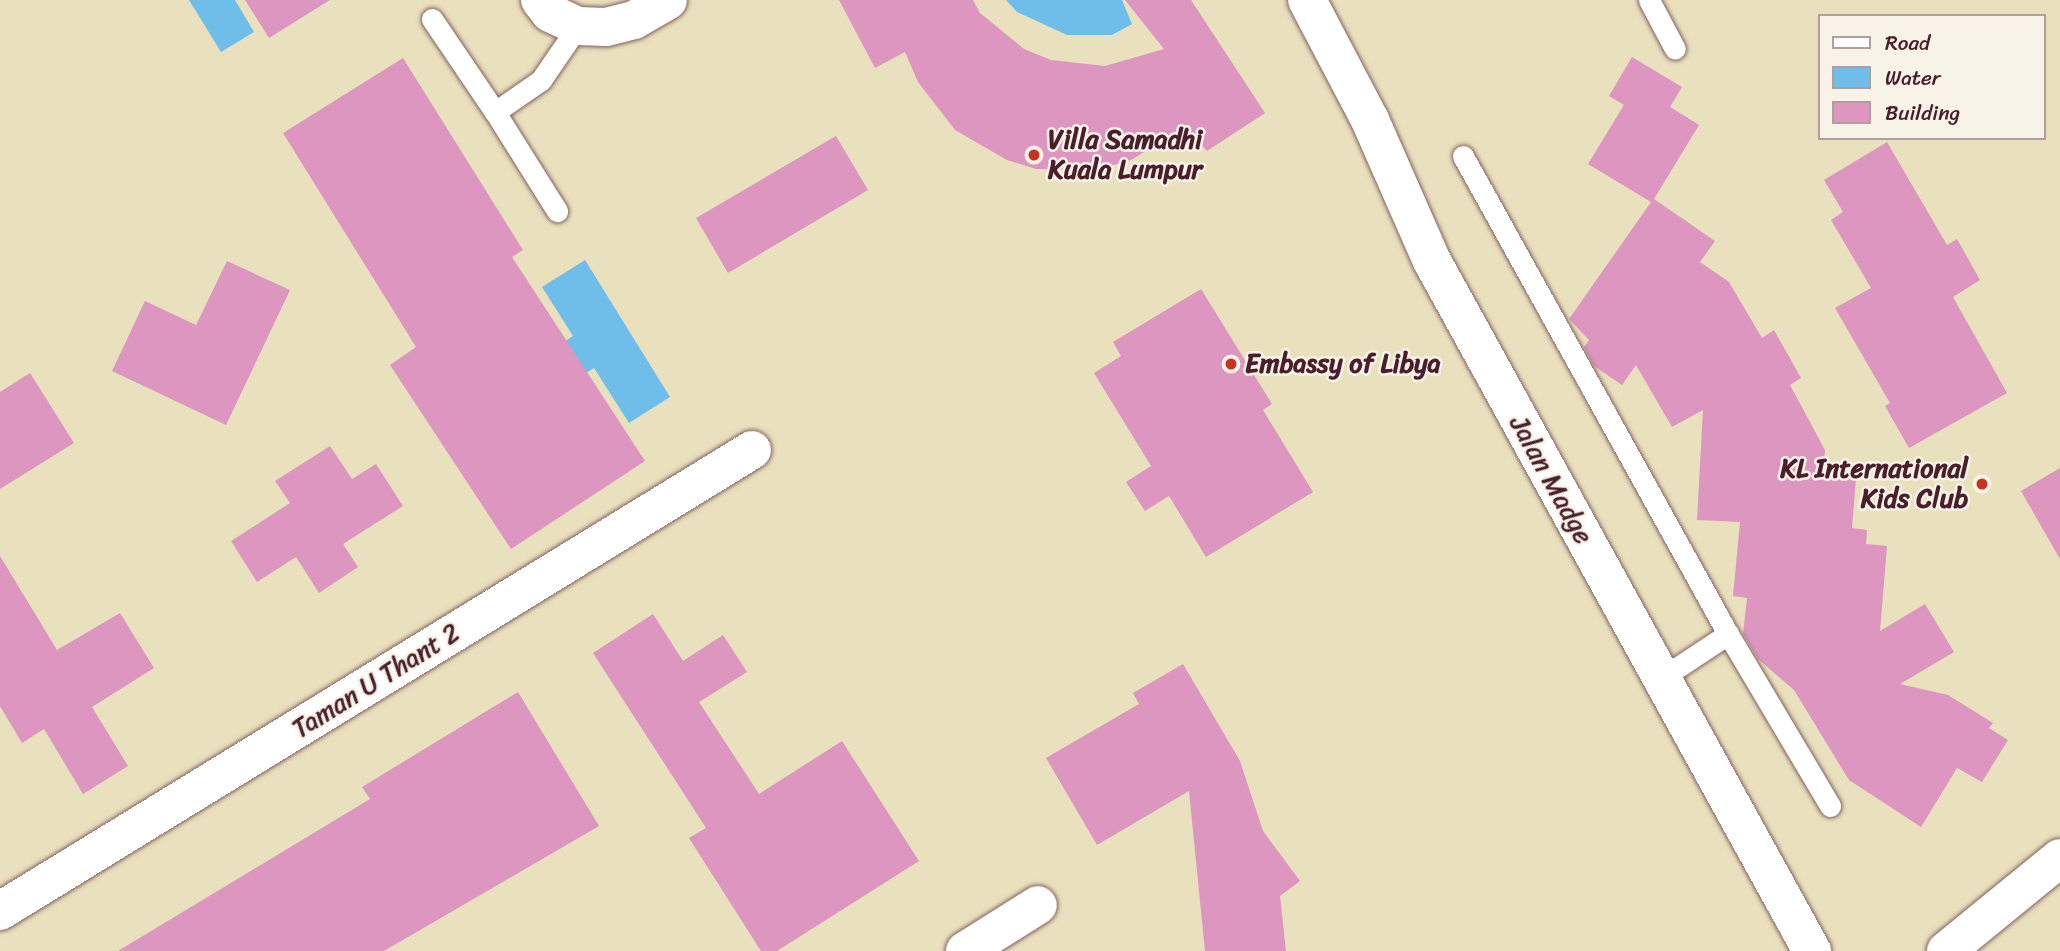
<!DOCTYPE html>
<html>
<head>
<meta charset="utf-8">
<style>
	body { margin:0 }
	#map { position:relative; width:2060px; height:951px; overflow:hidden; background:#e9e0be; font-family:Sriracha,sans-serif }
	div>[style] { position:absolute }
	.water>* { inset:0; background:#6fbde9 }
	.building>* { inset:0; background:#dc96c0 }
	.roads { filter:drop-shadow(0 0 2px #82635e) drop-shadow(0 0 2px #82635e) }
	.service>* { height:21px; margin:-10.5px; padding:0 10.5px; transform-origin:10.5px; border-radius:10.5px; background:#fff }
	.minor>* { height:38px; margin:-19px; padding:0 19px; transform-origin:19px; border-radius:19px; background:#fff }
	.tertiary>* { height:38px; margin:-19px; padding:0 19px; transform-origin:19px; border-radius:19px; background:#fff }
	.dots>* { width:19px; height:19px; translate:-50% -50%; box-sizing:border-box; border:4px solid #f7f3e8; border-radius:50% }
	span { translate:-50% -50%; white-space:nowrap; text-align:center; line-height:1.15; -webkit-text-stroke:5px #f7f3e8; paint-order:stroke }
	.poi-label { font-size:26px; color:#4a1f2b; font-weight:700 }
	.left { translate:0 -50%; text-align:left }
	.right { translate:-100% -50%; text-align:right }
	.street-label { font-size:26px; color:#4a1f2b }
	.legend { position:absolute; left:1818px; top:14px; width:228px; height:126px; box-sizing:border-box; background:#f7f3e8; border:2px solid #b29e9c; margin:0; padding:9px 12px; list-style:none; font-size:21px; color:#4a1f2b }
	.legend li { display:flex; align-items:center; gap:14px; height:35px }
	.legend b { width:35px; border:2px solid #b29e9c }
</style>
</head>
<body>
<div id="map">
	<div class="water">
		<i style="clip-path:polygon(189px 0,235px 0,254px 32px,221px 52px)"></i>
		<i style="clip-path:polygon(1006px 0,1122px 0,1132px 24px,1112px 35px,1067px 35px,1017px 12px)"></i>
		<i style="clip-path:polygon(585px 260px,670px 397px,629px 423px,594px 368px,569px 384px,549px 352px,573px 336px,542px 287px)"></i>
	</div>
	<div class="building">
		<i style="clip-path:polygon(245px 0,330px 0,269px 38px)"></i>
		<i style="clip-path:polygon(839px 0,973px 0,980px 13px,1024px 49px,1051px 60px,1105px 66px,1164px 49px,1125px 0,1191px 0,1265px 113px,1207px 151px,1185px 127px,1131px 160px,1100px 169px,1036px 169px,1007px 160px,955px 130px,918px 82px,905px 52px,875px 68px)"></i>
		<i style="clip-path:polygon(1632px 57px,1682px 87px,1670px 107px,1699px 125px,1654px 199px,1715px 241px,1700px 262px,1729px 282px,1762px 338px,1774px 330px,1801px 378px,1790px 385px,1825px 450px,1823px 476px,1856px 479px,1852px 528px,1867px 530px,1866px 544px,1887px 546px,1880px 631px,1925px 604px,1954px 652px,1900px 684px,1948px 695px,1993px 723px,1989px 728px,2008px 740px,1982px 782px,1957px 768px,1921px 827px,1849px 780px,1794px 690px,1758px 659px,1743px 634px,1747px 598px,1733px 596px,1740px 522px,1697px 520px,1703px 410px,1672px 427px,1636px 365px,1622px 385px,1594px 366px,1584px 347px,1589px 340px,1569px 319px,1651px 202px,1588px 164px,1624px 105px,1609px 96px)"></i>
		<i style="clip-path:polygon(403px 58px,523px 250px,512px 257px,645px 461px,511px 549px,390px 365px,416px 347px,283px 133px)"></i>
		<i style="clip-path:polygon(836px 136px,868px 190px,728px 273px,696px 218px)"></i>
		<i style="clip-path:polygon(1887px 142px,1947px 245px,1957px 239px,1980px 280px,1953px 297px,2007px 393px,1909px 448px,1885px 406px,1890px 403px,1835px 308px,1871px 288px,1831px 220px,1843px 212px,1824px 180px)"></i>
		<i style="clip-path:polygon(227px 261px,290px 290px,226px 425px,112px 371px,145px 301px,196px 325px)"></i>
		<i style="clip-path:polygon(1201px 289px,1272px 404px,1263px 410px,1313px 492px,1206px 557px,1169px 496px,1145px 511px,1126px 482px,1151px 466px,1094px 373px,1121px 356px,1113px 342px)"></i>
		<i style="clip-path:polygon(30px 373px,74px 443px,0 489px,0 392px)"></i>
		<i style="clip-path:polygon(330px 446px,352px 479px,376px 464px,403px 506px,343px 544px,358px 567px,319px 593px,296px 557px,257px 582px,231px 541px,290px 503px,275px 481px)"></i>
		<i style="clip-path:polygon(2060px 468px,2060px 559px,2021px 491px)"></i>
		<i style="clip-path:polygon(0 556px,57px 650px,120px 613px,154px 668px,92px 707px,128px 766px,83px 794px,44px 729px,22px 743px,0 706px)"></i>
		<i style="clip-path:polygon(653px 614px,683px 661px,723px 635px,747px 672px,699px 702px,759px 794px,842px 741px,919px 861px,777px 951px,761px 951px,689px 838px,706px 828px,593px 653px)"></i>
		<i style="clip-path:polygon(1183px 664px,1240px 761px,1263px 831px,1300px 881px,1280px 896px,1286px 951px,1205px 951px,1189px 791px,1097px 845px,1046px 758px,1139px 704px,1133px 693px)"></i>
		<i style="clip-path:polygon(518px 692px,599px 826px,384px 951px,118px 951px,370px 799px,362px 787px)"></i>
	</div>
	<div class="roads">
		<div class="service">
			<i style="left:1649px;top:0;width:55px;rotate:62deg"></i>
			<i style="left:432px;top:19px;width:112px;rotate:55.9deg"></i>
			<i style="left:495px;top:112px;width:56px;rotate:-34.8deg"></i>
			<i style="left:541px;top:80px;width:65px;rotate:-55.6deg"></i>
			<i style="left:495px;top:112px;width:117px;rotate:57.9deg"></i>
			<i style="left:1463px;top:156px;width:547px;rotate:61deg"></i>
			<i style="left:1728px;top:634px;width:200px;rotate:59.3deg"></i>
			<i style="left:1660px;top:679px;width:82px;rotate:-33.5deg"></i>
		</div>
		<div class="minor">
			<i style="left:540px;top:0;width:16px;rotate:52deg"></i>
			<i style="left:550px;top:13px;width:31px;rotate:25deg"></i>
			<i style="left:578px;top:26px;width:28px;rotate:2deg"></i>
			<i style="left:606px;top:27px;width:29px;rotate:-14deg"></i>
			<i style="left:634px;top:20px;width:39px;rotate:-30deg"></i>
			<i style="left:1307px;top:0;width:136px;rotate:62.3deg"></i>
			<i style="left:1370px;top:120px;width:154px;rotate:66.3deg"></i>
			<i style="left:1432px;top:261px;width:788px;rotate:61.16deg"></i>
			<i style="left:0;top:911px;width:882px;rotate:-31.51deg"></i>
			<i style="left:965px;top:951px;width:86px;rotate:-32.2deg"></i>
		</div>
		<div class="tertiary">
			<i style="left:1946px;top:951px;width:147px;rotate:-39.2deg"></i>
		</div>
	</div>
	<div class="dots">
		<i style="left:1034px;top:155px;background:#c8321e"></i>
		<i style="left:1231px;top:364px;background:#c8321e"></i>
		<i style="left:1982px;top:484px;background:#c8321e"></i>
	</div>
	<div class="poi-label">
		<span class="left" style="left:1048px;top:155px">Villa Samadhi<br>Kuala Lumpur</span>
		<span class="left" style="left:1245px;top:364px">Embassy of Libya</span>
		<span class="right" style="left:1968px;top:484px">KL International<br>Kids Club</span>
	</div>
	<div class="street-label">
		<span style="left:1551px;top:480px;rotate:61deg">Jalan Madge</span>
		<span style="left:376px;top:681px;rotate:-32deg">Taman U Thant 2</span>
	</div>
	<ul class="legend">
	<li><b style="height:9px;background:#fff"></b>Road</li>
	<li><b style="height:19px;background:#6fbde9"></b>Water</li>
	<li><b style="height:19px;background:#dc96c0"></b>Building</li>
	</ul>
</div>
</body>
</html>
